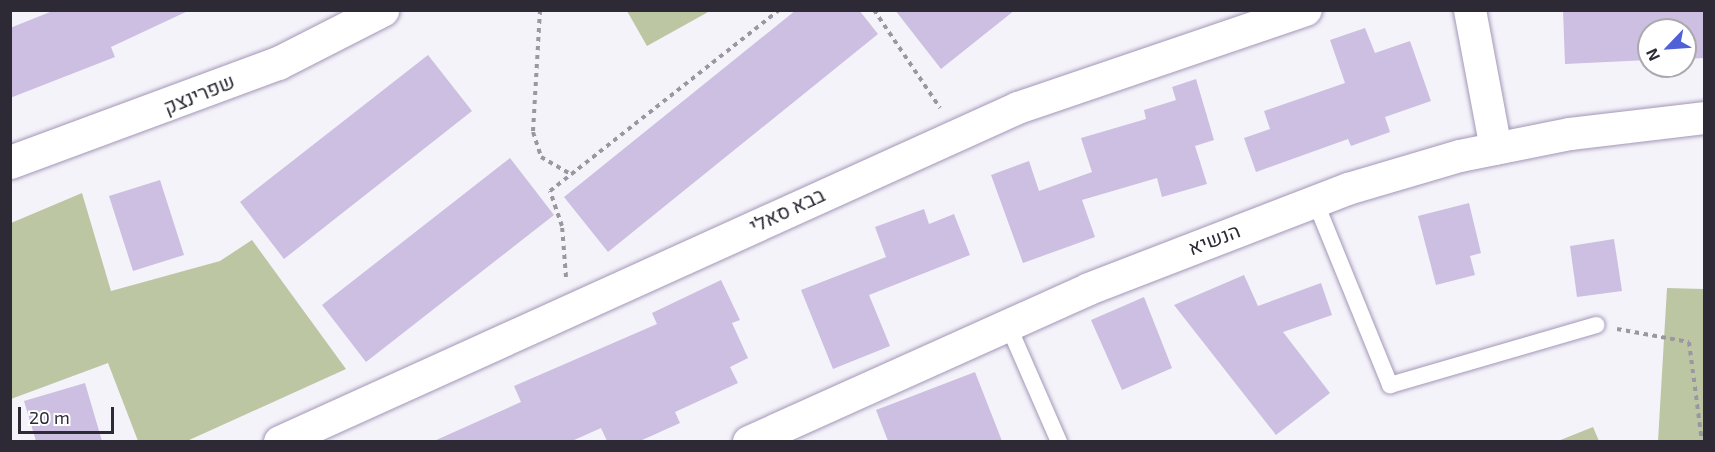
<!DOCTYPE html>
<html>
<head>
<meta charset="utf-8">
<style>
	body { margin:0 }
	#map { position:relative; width:1715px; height:452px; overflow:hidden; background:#f5f3fa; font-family:"Exo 2",Heebo,sans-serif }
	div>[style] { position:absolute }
	.green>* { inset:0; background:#bdc6a3 }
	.building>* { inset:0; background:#ccbfe1 }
	.path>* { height:4px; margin-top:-2px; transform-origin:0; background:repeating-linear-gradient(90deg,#9a97a0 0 4.5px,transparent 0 9px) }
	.roads { filter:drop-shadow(0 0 2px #a397b7) drop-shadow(0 0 2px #a397b7) }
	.lane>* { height:16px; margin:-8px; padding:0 8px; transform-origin:8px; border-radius:8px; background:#fff }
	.street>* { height:32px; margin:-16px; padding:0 16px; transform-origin:16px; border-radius:16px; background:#fff }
	.secondary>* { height:33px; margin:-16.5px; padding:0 16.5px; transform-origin:16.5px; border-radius:16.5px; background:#fff }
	span { translate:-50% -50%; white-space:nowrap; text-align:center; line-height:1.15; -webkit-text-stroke:4.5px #fff; paint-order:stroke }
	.street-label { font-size:20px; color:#2d2935 }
	.frame { position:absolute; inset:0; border:12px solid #2d2935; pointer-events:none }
	.north { position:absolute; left:1637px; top:18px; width:60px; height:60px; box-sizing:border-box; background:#fff; border:2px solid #aba9ae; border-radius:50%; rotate:245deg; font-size:16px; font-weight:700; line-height:24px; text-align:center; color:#2d2935 }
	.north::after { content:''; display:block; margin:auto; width:21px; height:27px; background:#5061d7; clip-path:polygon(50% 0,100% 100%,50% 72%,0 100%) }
	.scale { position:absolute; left:18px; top:407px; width:96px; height:27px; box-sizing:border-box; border:3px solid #2d2935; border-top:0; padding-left:8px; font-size:18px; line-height:21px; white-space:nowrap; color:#2d2935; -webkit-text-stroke:4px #fff; paint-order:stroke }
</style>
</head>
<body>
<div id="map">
	<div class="green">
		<i style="clip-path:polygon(627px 11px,710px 11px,647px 46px)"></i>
		<i style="clip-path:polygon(82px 193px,111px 291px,220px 261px,252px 240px,346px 369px,187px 441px,138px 441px,108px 363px,11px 399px,11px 223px)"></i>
		<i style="clip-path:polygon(1667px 288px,1704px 289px,1704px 441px,1658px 441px)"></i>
		<i style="clip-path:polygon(1593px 427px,1599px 441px,1558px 441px)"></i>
	</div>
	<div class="building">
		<i style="clip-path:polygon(55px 10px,190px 10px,111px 47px,115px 57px,10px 98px,10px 28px)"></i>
		<i style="clip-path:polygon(796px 10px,859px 10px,878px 34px,608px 252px,564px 197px)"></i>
		<i style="clip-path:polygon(895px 10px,1015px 10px,941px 69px)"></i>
		<i style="clip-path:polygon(1563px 10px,1704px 10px,1704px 58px,1685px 59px,1685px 30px,1649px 30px,1649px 60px,1565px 64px)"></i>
		<i style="clip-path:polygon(1365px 28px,1375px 53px,1410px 41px,1431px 101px,1385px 117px,1390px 132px,1351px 146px,1348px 139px,1256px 172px,1244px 138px,1270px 129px,1264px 111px,1345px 83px,1330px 40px)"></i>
		<i style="clip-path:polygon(428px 55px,472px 111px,284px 259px,240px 202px)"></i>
		<i style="clip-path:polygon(1196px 79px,1214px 140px,1195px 146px,1207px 184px,1162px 197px,1157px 178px,1082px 200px,1095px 237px,1023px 263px,991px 175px,1029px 161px,1039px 191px,1092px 172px,1081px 138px,1146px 119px,1144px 110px,1176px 100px,1172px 87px)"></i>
		<i style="clip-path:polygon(510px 158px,554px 215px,366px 362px,322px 305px)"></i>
		<i style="clip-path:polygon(160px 180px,184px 255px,133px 271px,109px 196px)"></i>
		<i style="clip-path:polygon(1469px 203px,1481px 253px,1470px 256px,1475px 275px,1436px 285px,1418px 216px)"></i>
		<i style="clip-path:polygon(924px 209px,929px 224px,954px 214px,970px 255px,869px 295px,890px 346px,833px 369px,801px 290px,886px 257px,875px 227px)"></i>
		<i style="clip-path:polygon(1614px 239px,1622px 291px,1577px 297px,1570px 246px)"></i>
		<i style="clip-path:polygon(1244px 275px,1258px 306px,1321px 283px,1332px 315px,1283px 332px,1330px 393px,1276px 435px,1174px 305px)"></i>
		<i style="clip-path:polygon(721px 280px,740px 320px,732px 323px,748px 358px,730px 367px,738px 383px,675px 412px,680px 423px,640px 441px,607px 441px,601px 428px,572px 441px,434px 441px,521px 402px,514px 386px,657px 324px,652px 313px)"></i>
		<i style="clip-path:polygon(1144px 297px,1172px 368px,1122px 390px,1091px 320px)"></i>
		<i style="clip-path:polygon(975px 372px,1002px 441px,888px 441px,876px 410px)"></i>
		<i style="clip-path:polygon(85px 383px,102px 441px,36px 441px,24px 401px)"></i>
	</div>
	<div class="path">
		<i style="left:540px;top:10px;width:122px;rotate:93.3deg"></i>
		<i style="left:533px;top:132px;width:26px;rotate:72deg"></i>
		<i style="left:541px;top:157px;width:34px;rotate:30deg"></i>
		<i style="left:874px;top:10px;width:118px;rotate:56deg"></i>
		<i style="left:566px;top:277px;width:51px;rotate:-94.5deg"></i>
		<i style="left:562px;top:226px;width:37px;rotate:-109deg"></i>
		<i style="left:550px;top:191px;width:292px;rotate:-38.3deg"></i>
		<i style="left:1617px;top:329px;width:73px;rotate:10.2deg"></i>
		<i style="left:1689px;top:342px;width:101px;rotate:82.6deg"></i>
	</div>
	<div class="roads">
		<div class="lane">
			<i style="left:1315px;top:201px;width:199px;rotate:67.8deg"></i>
			<i style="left:1390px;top:385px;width:215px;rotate:-16.2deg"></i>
			<i style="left:1008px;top:325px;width:128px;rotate:66.4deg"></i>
		</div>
		<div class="street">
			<i style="left:1470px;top:10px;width:141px;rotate:79.4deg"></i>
			<i style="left:280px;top:442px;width:810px;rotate:-24.35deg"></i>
			<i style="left:1018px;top:108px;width:304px;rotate:-18.8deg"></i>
			<i style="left:749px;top:442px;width:373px;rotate:-24.2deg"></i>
			<i style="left:1089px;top:289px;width:278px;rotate:-21.1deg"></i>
			<i style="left:1348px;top:189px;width:117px;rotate:-16.4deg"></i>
			<i style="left:1460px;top:156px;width:112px;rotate:-11.3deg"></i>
			<i style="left:1570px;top:134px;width:135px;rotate:-6.8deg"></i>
		</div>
		<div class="secondary">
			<i style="left:10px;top:162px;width:286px;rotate:-20.3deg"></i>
			<i style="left:278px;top:63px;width:117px;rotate:-27deg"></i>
		</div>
	</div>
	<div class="street-label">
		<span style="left:199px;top:94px;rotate:-22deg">שפרינצק</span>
		<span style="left:787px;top:210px;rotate:-25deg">בבא סאלי</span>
		<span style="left:1214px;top:239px;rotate:-21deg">הנשיא</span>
	</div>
	<div class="frame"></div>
	<div class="north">N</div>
	<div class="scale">20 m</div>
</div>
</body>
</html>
